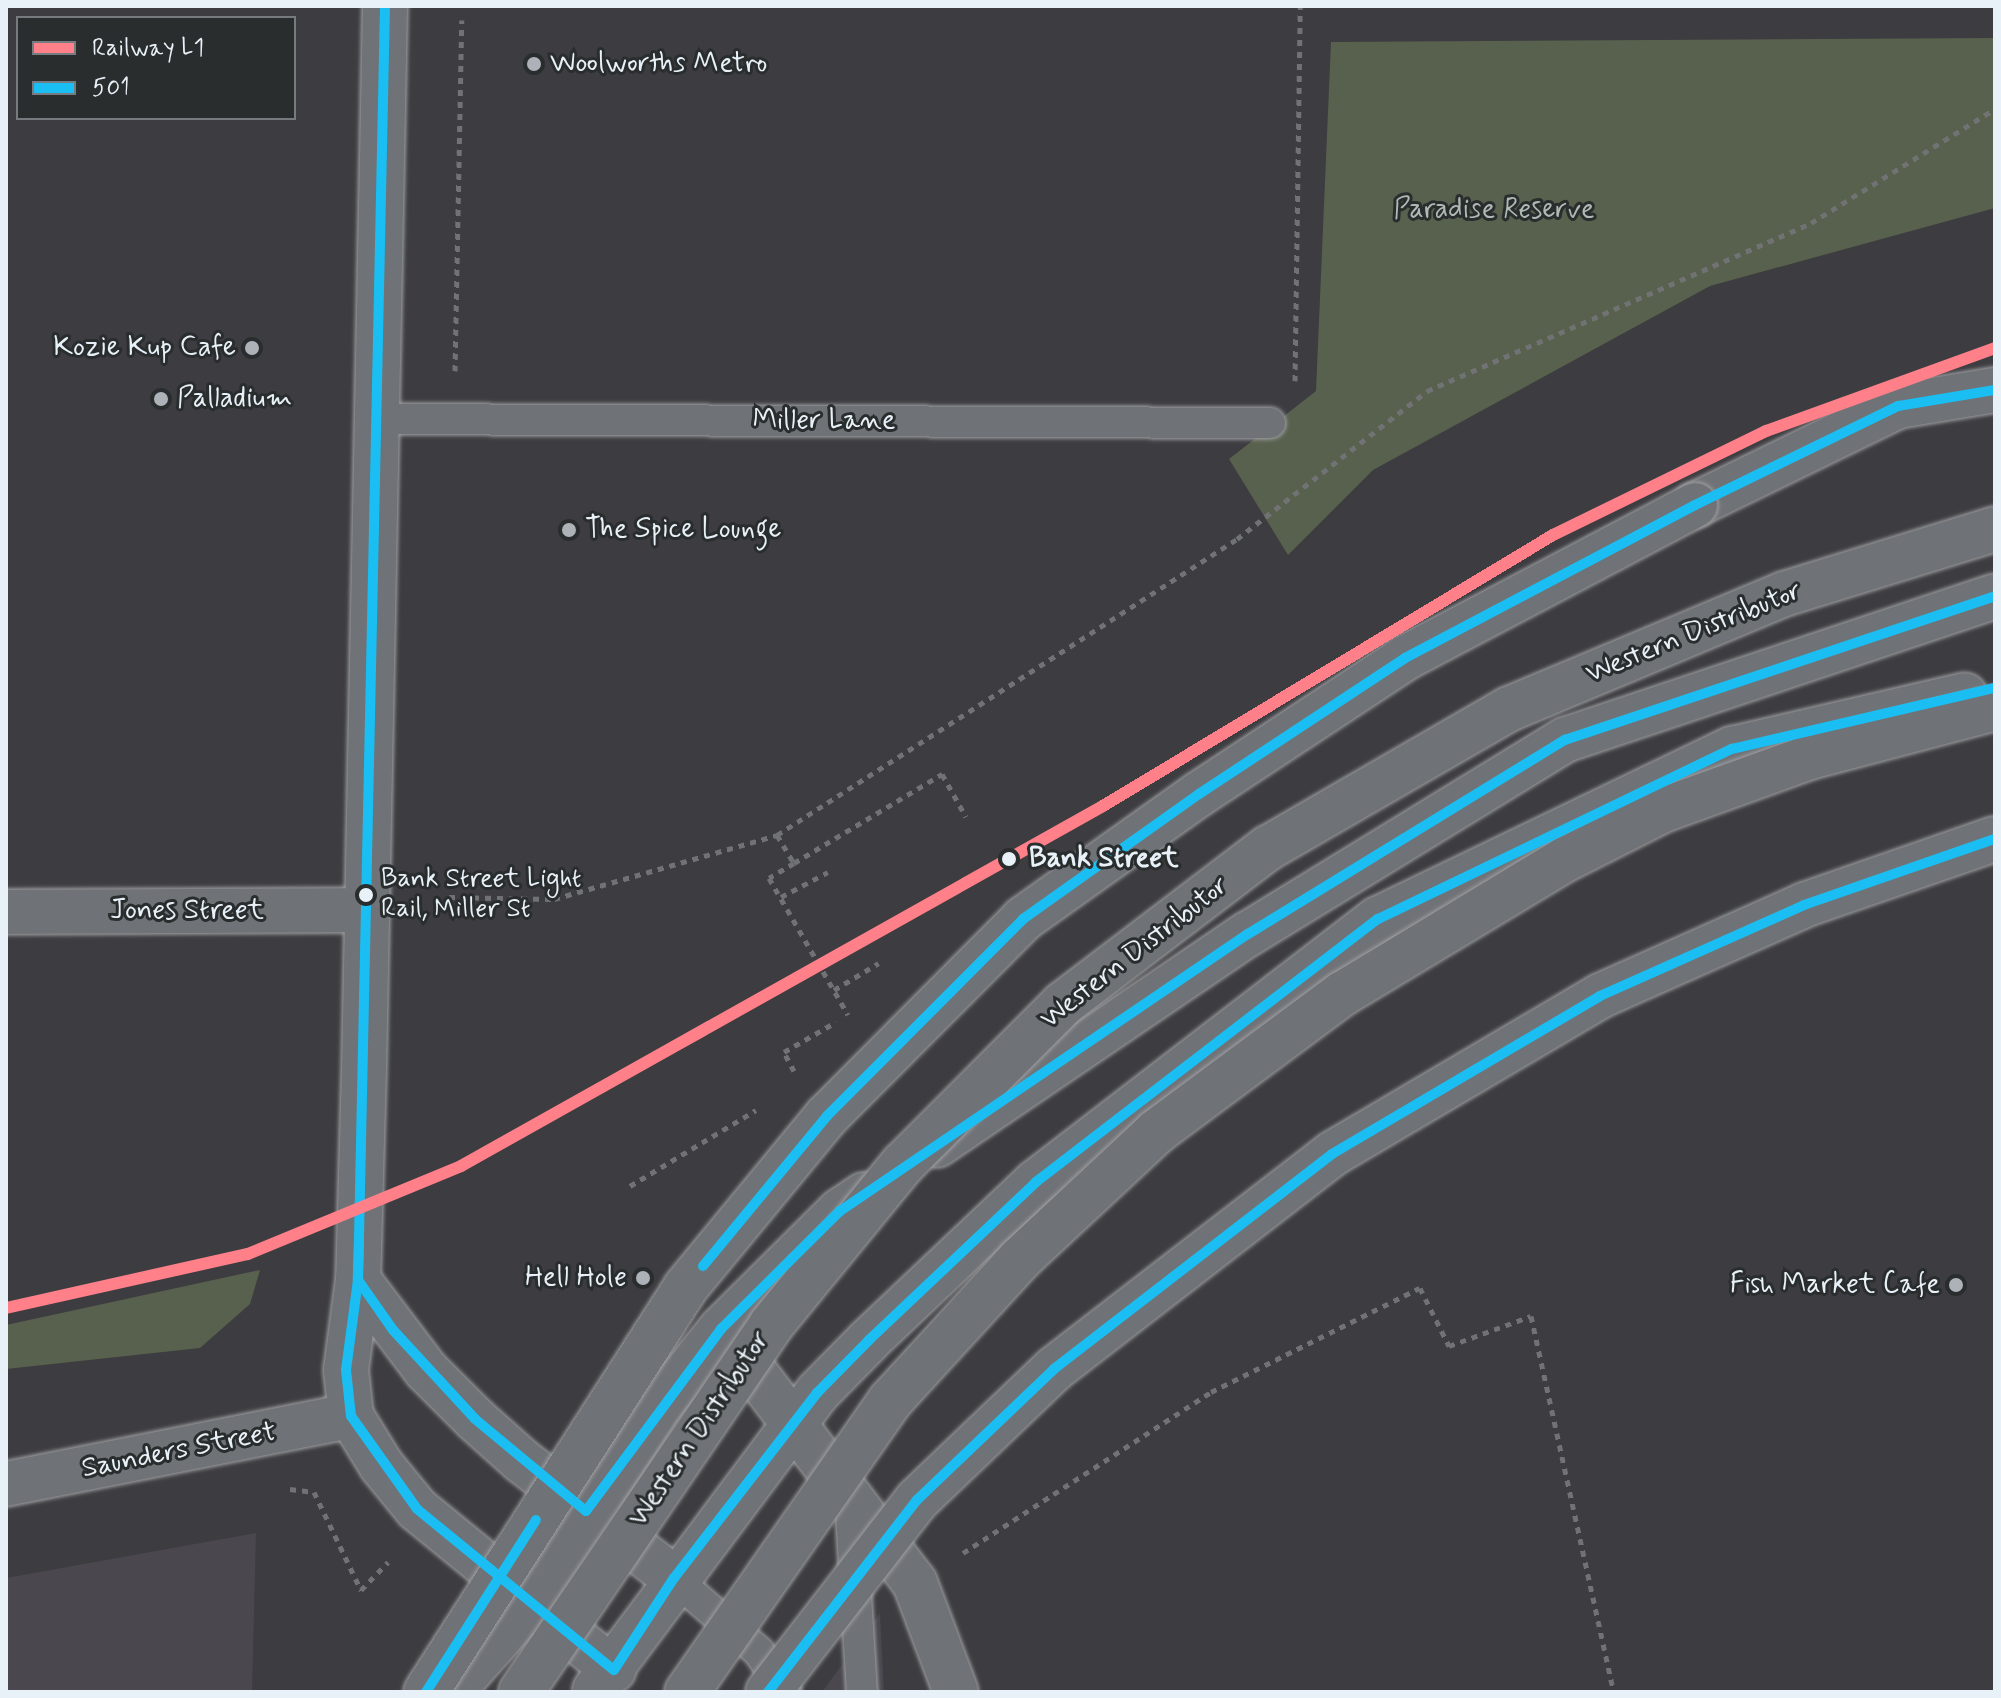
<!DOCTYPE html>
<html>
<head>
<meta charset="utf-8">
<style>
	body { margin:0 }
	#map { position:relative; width:2001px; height:1698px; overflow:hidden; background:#3d3c40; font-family:Mynerve,sans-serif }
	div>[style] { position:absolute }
	.built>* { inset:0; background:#4a474f }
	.green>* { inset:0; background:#58614d }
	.path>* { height:5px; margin-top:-2.5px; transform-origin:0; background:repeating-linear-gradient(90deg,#707273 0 6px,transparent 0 12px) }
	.roads { filter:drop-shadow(0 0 2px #9e9fa2) drop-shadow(0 0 2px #9e9fa2) }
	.service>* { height:30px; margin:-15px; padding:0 15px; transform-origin:15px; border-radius:15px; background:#6f7276 }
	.minor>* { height:44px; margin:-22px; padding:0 22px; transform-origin:22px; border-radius:22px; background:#6f7276 }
	.motorway>* { height:44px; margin:-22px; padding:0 22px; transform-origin:22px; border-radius:22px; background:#6f7276 }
	.bridges { filter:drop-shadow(0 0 2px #9e9fa2) drop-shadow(0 0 2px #9e9fa2) }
	.motorway-bridge>* { height:44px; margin:-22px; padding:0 22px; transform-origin:22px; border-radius:22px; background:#6f7276 }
	.bus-1>* { height:10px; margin:-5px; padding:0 5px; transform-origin:5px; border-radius:5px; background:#1abef2 }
	.rail-1>* { height:12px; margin:-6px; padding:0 6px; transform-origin:6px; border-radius:6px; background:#ff8089 }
	.dots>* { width:22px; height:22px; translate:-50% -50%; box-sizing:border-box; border:4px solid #2a2d2e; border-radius:50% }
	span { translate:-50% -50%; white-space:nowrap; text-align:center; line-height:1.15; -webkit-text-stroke:6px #2a2d2e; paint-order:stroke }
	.bus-label { font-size:26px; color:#e8f1f8 }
	.left { translate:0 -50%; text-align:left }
	.poi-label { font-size:28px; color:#e8f1f8 }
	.right { translate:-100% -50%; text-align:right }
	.park-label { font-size:28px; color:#b0bab4 }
	.street-label { font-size:28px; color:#e8f1f8 }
	.stop-label { font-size:28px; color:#e8f1f8; font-weight:700 }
	.frame { position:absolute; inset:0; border:8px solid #e8f1f8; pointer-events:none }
	.legend { position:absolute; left:16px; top:16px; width:280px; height:104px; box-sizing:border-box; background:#2a2d2e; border:2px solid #767b7f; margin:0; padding:10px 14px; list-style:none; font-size:24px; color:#e8f1f8 }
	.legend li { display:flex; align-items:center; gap:16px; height:40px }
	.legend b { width:40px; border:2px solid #767b7f }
</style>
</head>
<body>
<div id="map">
	<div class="built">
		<i style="clip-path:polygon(256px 1533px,252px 1692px,6px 1692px,6px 1578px)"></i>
		<i style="clip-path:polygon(880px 1613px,884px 1692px,822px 1692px)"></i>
	</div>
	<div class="green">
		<i style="clip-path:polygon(1995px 38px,1995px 208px,1710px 286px,1373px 470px,1288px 555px,1229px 459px,1316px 391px,1331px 42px)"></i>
		<i style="clip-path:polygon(260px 1270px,250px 1304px,200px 1348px,6px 1369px,6px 1325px)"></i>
	</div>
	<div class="path">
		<i style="left:455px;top:371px;width:351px;rotate:-88.9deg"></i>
		<i style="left:1295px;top:381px;width:375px;rotate:-89.2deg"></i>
		<i style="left:777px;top:835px;width:547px;rotate:-32.76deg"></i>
		<i style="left:1237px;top:539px;width:241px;rotate:-37.9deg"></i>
		<i style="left:1427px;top:391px;width:419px;rotate:-23.6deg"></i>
		<i style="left:1811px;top:223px;width:216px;rotate:-31.8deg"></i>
		<i style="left:794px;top:863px;width:173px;rotate:-31deg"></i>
		<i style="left:942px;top:774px;width:49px;rotate:60.8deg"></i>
		<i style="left:449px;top:897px;width:105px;rotate:1.1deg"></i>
		<i style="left:554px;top:899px;width:232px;rotate:-16deg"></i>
		<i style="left:777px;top:835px;width:33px;rotate:59deg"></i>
		<i style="left:794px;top:863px;width:29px;rotate:149deg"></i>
		<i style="left:769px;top:878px;width:158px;rotate:60deg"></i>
		<i style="left:781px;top:897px;width:53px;rotate:-28deg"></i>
		<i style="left:834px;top:990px;width:52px;rotate:-31deg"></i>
		<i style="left:794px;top:1071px;width:21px;rotate:-118deg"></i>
		<i style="left:784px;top:1052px;width:60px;rotate:-30deg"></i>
		<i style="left:630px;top:1186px;width:147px;rotate:-31.1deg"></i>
		<i style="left:290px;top:1489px;width:24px;rotate:7deg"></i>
		<i style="left:314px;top:1492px;width:109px;rotate:64.4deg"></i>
		<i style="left:361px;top:1590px;width:39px;rotate:-46deg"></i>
		<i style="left:963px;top:1553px;width:296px;rotate:-33deg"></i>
		<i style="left:1211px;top:1392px;width:233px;rotate:-26.5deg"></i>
		<i style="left:1420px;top:1288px;width:65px;rotate:63.4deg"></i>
		<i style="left:1449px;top:1346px;width:87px;rotate:-20.1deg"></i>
		<i style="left:1531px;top:1316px;width:385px;rotate:77.6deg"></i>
	</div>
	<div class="roads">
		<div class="service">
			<i style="left:378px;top:419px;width:892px;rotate:0.26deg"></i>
			<i style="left:850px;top:1497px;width:195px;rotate:86.5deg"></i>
			<i style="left:674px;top:1578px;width:113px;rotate:41deg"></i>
			<i style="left:759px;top:1652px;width:48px;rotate:56deg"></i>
		</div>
		<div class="minor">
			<i style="left:385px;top:6px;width:1063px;rotate:91.13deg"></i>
			<i style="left:364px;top:1069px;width:211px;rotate:91.6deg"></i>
			<i style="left:358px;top:1280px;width:91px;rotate:97.6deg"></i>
			<i style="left:346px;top:1370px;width:46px;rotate:83.8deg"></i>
			<i style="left:351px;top:1416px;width:57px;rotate:58.5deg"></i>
			<i style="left:381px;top:1465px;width:57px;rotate:50.7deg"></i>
			<i style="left:417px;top:1509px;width:254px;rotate:39.3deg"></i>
			<i style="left:6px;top:912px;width:362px;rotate:-0.3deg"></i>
			<i style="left:937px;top:1145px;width:376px;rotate:-34.2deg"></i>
			<i style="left:1248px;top:934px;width:372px;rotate:-31.5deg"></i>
			<i style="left:1565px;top:740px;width:453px;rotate:-18.5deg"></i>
			<i style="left:358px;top:1280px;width:113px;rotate:52.9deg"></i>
			<i style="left:426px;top:1370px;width:69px;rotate:45deg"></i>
			<i style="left:475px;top:1419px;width:63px;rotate:41.8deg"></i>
			<i style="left:522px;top:1461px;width:192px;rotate:37.6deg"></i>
			<i style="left:723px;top:1331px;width:317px;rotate:52.7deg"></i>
			<i style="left:915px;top:1583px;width:116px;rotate:69.4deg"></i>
			<i style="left:6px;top:1484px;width:352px;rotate:-11.2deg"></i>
			<i style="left:595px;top:1690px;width:371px;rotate:-53.2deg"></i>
			<i style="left:817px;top:1393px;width:74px;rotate:-45.5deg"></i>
			<i style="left:869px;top:1340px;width:230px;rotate:-43.4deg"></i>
			<i style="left:1036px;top:1182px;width:431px;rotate:-37.6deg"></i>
			<i style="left:1378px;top:919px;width:393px;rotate:-25.7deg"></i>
			<i style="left:1732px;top:749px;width:239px;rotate:-13deg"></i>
			<i style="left:451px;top:1692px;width:118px;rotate:-48.1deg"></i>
			<i style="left:530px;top:1604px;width:236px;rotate:-56.9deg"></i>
			<i style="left:659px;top:1406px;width:99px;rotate:-51.2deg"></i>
			<i style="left:721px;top:1329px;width:168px;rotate:-44.8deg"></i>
			<i style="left:840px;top:1211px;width:29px;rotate:-34deg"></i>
		</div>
		<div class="motorway">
			<i style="left:1695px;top:505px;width:226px;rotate:-26deg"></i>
			<i style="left:1898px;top:406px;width:98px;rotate:-9.4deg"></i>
		</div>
	</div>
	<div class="bridges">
		<div class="motorway-bridge">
			<i style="left:426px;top:1692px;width:480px;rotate:-57.3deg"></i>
			<i style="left:685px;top:1288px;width:223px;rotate:-50.5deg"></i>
			<i style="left:827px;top:1116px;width:278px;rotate:-45.1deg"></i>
			<i style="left:1023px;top:919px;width:216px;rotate:-35.4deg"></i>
			<i style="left:1199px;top:794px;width:247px;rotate:-33.4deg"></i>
			<i style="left:1405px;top:658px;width:328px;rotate:-27.8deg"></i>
			<i style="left:521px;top:1692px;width:444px;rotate:-55.7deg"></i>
			<i style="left:771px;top:1325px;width:208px;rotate:-50.7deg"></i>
			<i style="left:903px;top:1164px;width:226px;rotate:-45deg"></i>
			<i style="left:1063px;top:1004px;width:258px;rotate:-37.3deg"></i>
			<i style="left:1268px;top:848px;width:278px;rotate:-30deg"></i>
			<i style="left:1509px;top:709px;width:298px;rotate:-22.7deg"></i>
			<i style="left:1784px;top:594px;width:221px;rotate:-17.1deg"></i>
			<i style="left:687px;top:1692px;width:355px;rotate:-55.1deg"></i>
			<i style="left:890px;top:1401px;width:193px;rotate:-47.5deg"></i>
			<i style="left:1020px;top:1259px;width:186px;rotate:-43deg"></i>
			<i style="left:1156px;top:1132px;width:232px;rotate:-36.6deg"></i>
			<i style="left:1342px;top:994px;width:262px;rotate:-31.1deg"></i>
			<i style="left:1566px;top:859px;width:109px;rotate:-26.8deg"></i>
			<i style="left:1663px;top:810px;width:156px;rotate:-19.8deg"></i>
			<i style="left:1810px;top:757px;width:191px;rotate:-14.8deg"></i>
			<i style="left:768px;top:1692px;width:243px;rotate:-52.2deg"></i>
			<i style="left:917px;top:1500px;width:190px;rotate:-43.7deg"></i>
			<i style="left:1054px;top:1369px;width:351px;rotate:-37.7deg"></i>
			<i style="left:1332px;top:1154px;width:311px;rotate:-30.5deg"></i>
			<i style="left:1600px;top:996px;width:223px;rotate:-24deg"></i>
			<i style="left:1804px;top:905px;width:202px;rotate:-19.1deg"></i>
		</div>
	</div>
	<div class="bus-1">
		<i style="left:385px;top:6px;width:1274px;rotate:91.21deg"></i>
		<i style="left:358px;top:1280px;width:91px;rotate:97.6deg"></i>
		<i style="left:346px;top:1370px;width:46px;rotate:83.8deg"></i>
		<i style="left:351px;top:1416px;width:114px;rotate:54.6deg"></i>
		<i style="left:417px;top:1509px;width:254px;rotate:39.3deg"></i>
		<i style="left:614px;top:1670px;width:110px;rotate:-56.9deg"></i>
		<i style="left:674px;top:1578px;width:234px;rotate:-52.3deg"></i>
		<i style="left:817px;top:1393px;width:74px;rotate:-45.5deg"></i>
		<i style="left:869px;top:1340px;width:230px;rotate:-43.4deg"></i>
		<i style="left:1036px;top:1182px;width:431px;rotate:-37.6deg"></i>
		<i style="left:1378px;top:919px;width:393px;rotate:-25.7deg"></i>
		<i style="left:1732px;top:749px;width:270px;rotate:-13.1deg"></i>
		<i style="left:359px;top:1242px;width:38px;rotate:92deg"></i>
		<i style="left:358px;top:1280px;width:61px;rotate:55deg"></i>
		<i style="left:393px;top:1330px;width:121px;rotate:47.3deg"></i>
		<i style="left:475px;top:1419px;width:144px;rotate:39.7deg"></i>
		<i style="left:586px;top:1511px;width:227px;rotate:-53.4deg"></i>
		<i style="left:721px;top:1329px;width:168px;rotate:-44.8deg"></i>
		<i style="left:840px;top:1211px;width:493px;rotate:-34.2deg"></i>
		<i style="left:1248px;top:934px;width:372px;rotate:-31.5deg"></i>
		<i style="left:1565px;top:740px;width:453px;rotate:-18.5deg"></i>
		<i style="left:703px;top:1266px;width:195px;rotate:-50.4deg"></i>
		<i style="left:827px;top:1116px;width:278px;rotate:-45.1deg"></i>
		<i style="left:1023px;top:919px;width:216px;rotate:-35.4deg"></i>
		<i style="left:1199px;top:794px;width:247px;rotate:-33.4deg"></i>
		<i style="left:1405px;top:658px;width:328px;rotate:-27.8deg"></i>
		<i style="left:1695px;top:505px;width:226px;rotate:-26deg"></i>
		<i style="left:1898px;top:406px;width:98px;rotate:-9.4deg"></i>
		<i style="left:426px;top:1692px;width:204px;rotate:-57.4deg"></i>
		<i style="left:768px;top:1692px;width:243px;rotate:-52.2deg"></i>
		<i style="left:917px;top:1500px;width:190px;rotate:-43.7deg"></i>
		<i style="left:1054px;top:1369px;width:351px;rotate:-37.7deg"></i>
		<i style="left:1332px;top:1154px;width:311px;rotate:-30.5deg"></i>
		<i style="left:1600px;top:996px;width:223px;rotate:-24deg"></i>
		<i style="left:1804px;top:905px;width:202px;rotate:-19.1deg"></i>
	</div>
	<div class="rail-1">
		<i style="left:6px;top:1308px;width:248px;rotate:-12.6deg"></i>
		<i style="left:248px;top:1254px;width:230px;rotate:-22.4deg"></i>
		<i style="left:461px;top:1166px;width:736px;rotate:-29.28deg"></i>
		<i style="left:1103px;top:806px;width:525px;rotate:-31.06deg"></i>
		<i style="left:1553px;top:535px;width:237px;rotate:-26deg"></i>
		<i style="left:1766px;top:431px;width:244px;rotate:-19.9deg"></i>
	</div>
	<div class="dots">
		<i style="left:534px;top:64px;background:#acb2b8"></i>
		<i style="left:252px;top:348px;background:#acb2b8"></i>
		<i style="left:161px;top:399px;background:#acb2b8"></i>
		<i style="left:569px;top:530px;background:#acb2b8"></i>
		<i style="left:1009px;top:859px;background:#e8f1f8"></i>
		<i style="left:366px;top:895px;background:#e8f1f8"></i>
		<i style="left:643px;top:1278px;background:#acb2b8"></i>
		<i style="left:1956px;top:1285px;background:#acb2b8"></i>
	</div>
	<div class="bus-label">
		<span class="left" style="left:381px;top:895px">Bank Street Light<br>Rail, Miller St</span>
	</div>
	<div class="poi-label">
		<span class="left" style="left:550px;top:64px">Woolworths Metro</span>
		<span class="right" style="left:236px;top:348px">Kozie Kup Cafe</span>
		<span class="left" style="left:177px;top:399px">Palladium</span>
		<span class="left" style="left:585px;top:530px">The Spice Lounge</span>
		<span class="right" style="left:627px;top:1278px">Hell Hole</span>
		<span class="right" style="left:1940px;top:1285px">Fish Market Cafe</span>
	</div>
	<div class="park-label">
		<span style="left:1494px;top:210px">Paradise Reserve</span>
	</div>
	<div class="street-label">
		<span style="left:824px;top:421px">Miller Lane</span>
		<span style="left:1694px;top:633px;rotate:-22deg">Western Distributor</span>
		<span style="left:187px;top:911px">Jones Street</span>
		<span style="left:1135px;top:953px;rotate:-38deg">Western Distributor</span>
		<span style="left:700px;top:1429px;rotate:-56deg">Western Distributor</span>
		<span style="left:179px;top:1451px;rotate:-11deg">Saunders Street</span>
	</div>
	<div class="stop-label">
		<span class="left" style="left:1029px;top:859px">Bank Street</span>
	</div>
	<div class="frame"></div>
	<ul class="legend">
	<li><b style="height:10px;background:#ff8089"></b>Railway L1</li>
	<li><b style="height:10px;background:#1abef2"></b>501</li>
	</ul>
</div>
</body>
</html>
